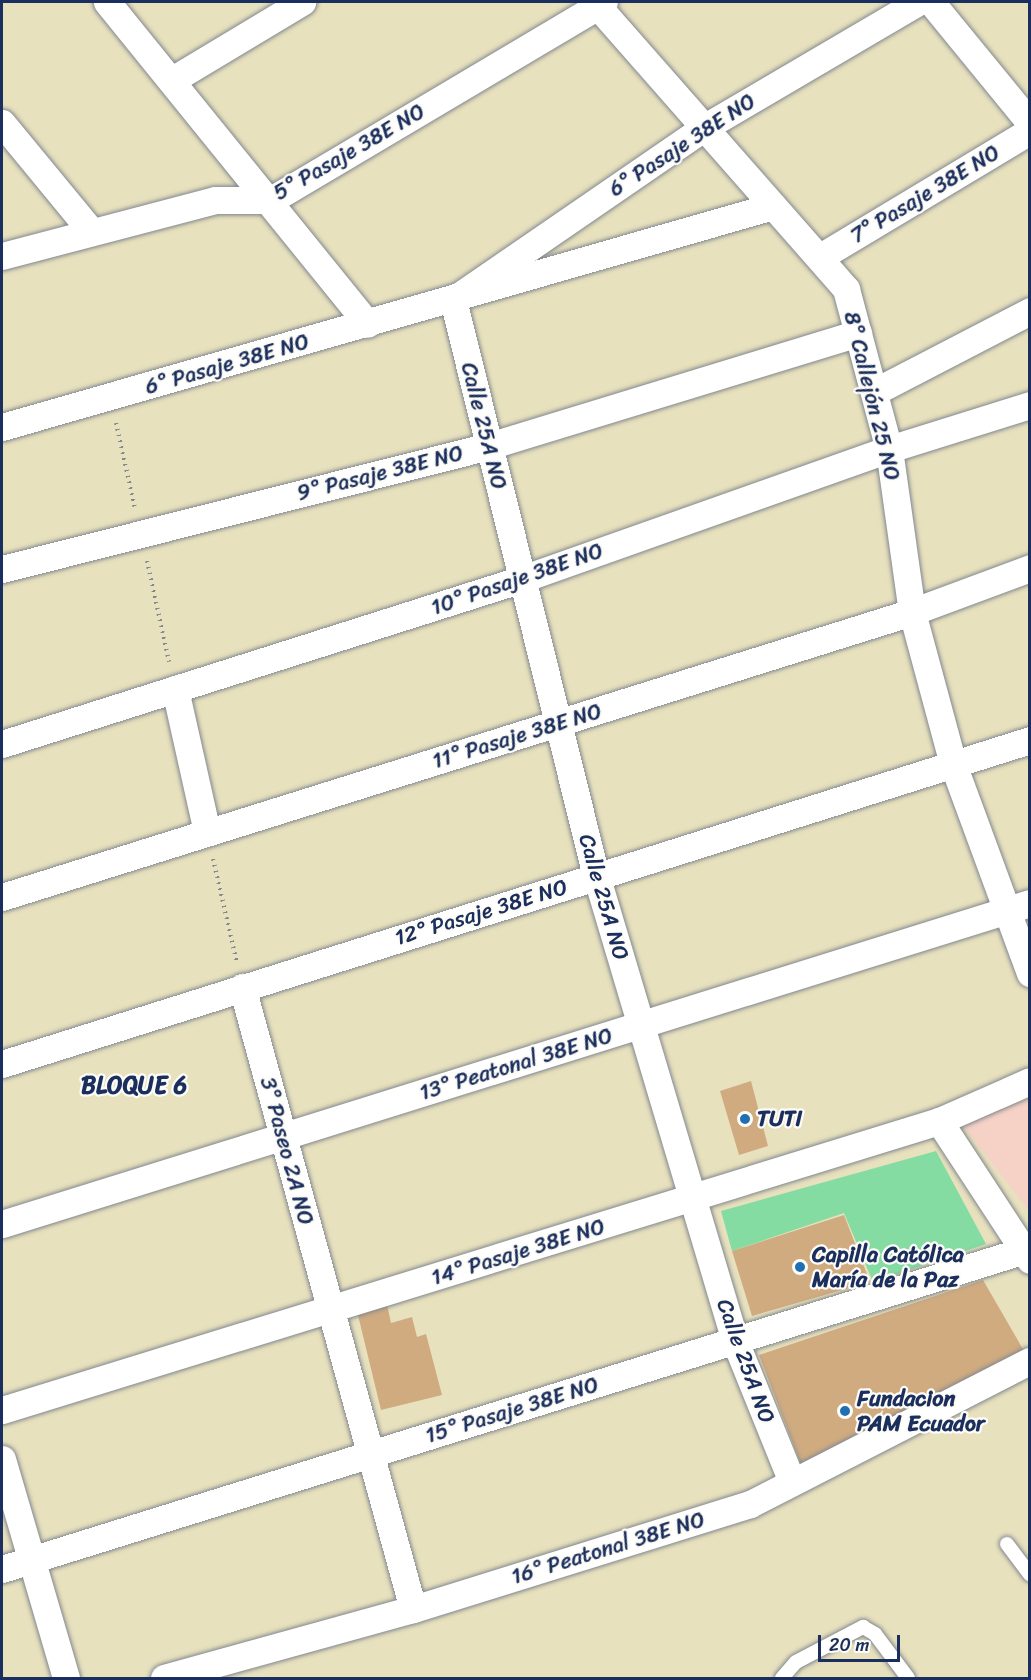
<!DOCTYPE html>
<html>
<head>
<meta charset="utf-8">
<style>
	body { margin:0 }
	#map { position:relative; width:1031px; height:1680px; overflow:hidden; background:#e8e1be; font-family:Sriracha,sans-serif }
	div>[style] { position:absolute }
	.built>* { inset:0; background:#f6d1c5 }
	.green>* { inset:0; background:#84dca2 }
	.building>* { inset:0; background:#d0ab80 }
	.path>* { height:4px; margin-top:-2px; transform-origin:0; background:repeating-linear-gradient(90deg,#82888e 0 1.5px,transparent 0 6px) }
	.roads { filter:drop-shadow(0 0 2px #82888e) drop-shadow(0 0 2px #82888e) }
	.lane>* { height:14px; margin:-7px; padding:0 7px; transform-origin:7px; border-radius:7px; background:#fff }
	.street>* { height:27px; margin:-13.5px; padding:0 13.5px; transform-origin:13.5px; border-radius:13.5px; background:#fff }
	.dots>* { width:16px; height:16px; translate:-50% -50%; box-sizing:border-box; border:3px solid #fdfcf7; border-radius:50% }
	span { translate:-50% -50%; white-space:nowrap; text-align:center; line-height:1.15; -webkit-text-stroke:4.5px #fdfcf7; paint-order:stroke }
	.street-label { font-size:22px; color:#1b2f5e }
	.poi-label { font-size:22px; color:#1b2f5e; font-weight:700 }
	.left { translate:0 -50%; text-align:left }
	.neighbourhood-label { font-size:24px; color:#1b2f5e; font-weight:700 }
	.frame { position:absolute; inset:0; border:3px solid #1b2f5e; pointer-events:none }
	.scale { position:absolute; left:818px; top:1635px; width:82px; height:27px; box-sizing:border-box; border:3px solid #1b2f5e; border-top:0; padding-left:8px; font-size:18px; line-height:21px; white-space:nowrap; color:#1b2f5e; -webkit-text-stroke:4px #fdfcf7; paint-order:stroke }
</style>
</head>
<body>
<div id="map">
	<div class="built">
		<i style="clip-path:polygon(1029px 1099px,1029px 1211px,961px 1123px)"></i>
	</div>
	<div class="green">
		<i style="clip-path:polygon(936px 1151px,986px 1244px,873px 1282px,844px 1213px,732px 1251px,721px 1211px)"></i>
	</div>
	<div class="building">
		<i style="clip-path:polygon(751px 1081px,768px 1146px,739px 1155px,720px 1091px)"></i>
		<i style="clip-path:polygon(844px 1215px,870px 1282px,752px 1316px,732px 1251px)"></i>
		<i style="clip-path:polygon(983px 1280px,1024px 1351px,802px 1467px,759px 1355px)"></i>
		<i style="clip-path:polygon(386px 1300px,391px 1323px,412px 1317px,417px 1337px,426px 1334px,442px 1395px,381px 1410px,356px 1307px)"></i>
	</div>
	<div class="path">
		<i style="left:116px;top:423px;width:88px;rotate:77.5deg"></i>
		<i style="left:147px;top:561px;width:103px;rotate:77.7deg"></i>
		<i style="left:213px;top:859px;width:107px;rotate:77deg"></i>
	</div>
	<div class="roads">
		<div class="lane">
			<i style="left:1007px;top:1544px;width:38px;rotate:53deg"></i>
			<i style="left:782px;top:1678px;width:21px;rotate:-49deg"></i>
			<i style="left:796px;top:1662px;width:76px;rotate:-27.6deg"></i>
			<i style="left:863px;top:1627px;width:14px;rotate:30deg"></i>
			<i style="left:875px;top:1634px;width:55px;rotate:53.1deg"></i>
		</div>
		<div class="street">
			<i style="left:107px;top:2px;width:414px;rotate:51deg"></i>
			<i style="left:594px;top:2px;width:382px;rotate:48.7deg"></i>
			<i style="left:846px;top:289px;width:166px;rotate:75deg"></i>
			<i style="left:889px;top:449px;width:165px;rotate:82deg"></i>
			<i style="left:912px;top:612px;width:157px;rotate:74.9deg"></i>
			<i style="left:953px;top:764px;width:223px;rotate:69.8deg"></i>
			<i style="left:931px;top:2px;width:156px;rotate:50.7deg"></i>
			<i style="left:172px;top:80px;width:152px;rotate:-31deg"></i>
			<i style="left:2px;top:123px;width:141px;rotate:50.5deg"></i>
			<i style="left:2px;top:256px;width:220px;rotate:-14.7deg"></i>
			<i style="left:215px;top:200px;width:56px"></i>
			<i style="left:271px;top:200px;width:387px;rotate:-30.7deg"></i>
			<i style="left:820px;top:257px;width:245px;rotate:-31deg"></i>
			<i style="left:874px;top:392px;width:176px;rotate:-27.4deg"></i>
			<i style="left:2px;top:427px;width:802px;rotate:-15.99deg"></i>
			<i style="left:2px;top:569px;width:502px;rotate:-14.17deg"></i>
			<i style="left:489px;top:446px;width:386px;rotate:-17deg"></i>
			<i style="left:175px;top:689px;width:147px;rotate:77.4deg"></i>
			<i style="left:2px;top:744px;width:546px;rotate:-17.6deg"></i>
			<i style="left:522px;top:579px;width:389px;rotate:-19.5deg"></i>
			<i style="left:889px;top:449px;width:148px;rotate:-17.3deg"></i>
			<i style="left:2px;top:897px;width:954px;rotate:-17.39deg"></i>
			<i style="left:912px;top:612px;width:126px;rotate:-20.4deg"></i>
			<i style="left:242px;top:987px;width:645px;rotate:74.63deg"></i>
			<i style="left:2px;top:1064px;width:1078px;rotate:-17.49deg"></i>
			<i style="left:939px;top:1121px;width:166px;rotate:56.8deg"></i>
			<i style="left:2px;top:1224px;width:1077px;rotate:-17.34deg"></i>
			<i style="left:2px;top:1410px;width:981px;rotate:-17.14deg"></i>
			<i style="left:939px;top:1121px;width:99px;rotate:-23.7deg"></i>
			<i style="left:2px;top:1459px;width:228px;rotate:73.7deg"></i>
			<i style="left:792px;top:1482px;width:152px;rotate:-112deg"></i>
			<i style="left:735px;top:1341px;width:485px;rotate:-106.6deg"></i>
			<i style="left:596px;top:876px;width:593px;rotate:-103.94deg"></i>
			<i style="left:453px;top:300px;width:306px;rotate:-34.5deg"></i>
			<i style="left:705px;top:127px;width:247px;rotate:-30.4deg"></i>
			<i style="left:2px;top:1569px;width:1068px;rotate:-17.32deg"></i>
			<i style="left:164px;top:1678px;width:258px;rotate:-15.5deg"></i>
			<i style="left:413px;top:1609px;width:353px;rotate:-17.3deg"></i>
			<i style="left:750px;top:1504px;width:314px;rotate:-27.1deg"></i>
		</div>
	</div>
	<div class="dots">
		<i style="left:745px;top:1119px;background:#1f6fb2"></i>
		<i style="left:800px;top:1267px;background:#1f6fb2"></i>
		<i style="left:845px;top:1411px;background:#1f6fb2"></i>
	</div>
	<div class="street-label">
		<span style="left:682px;top:145px;rotate:-33deg">6° Pasaje 38E NO</span>
		<span style="left:349px;top:152px;rotate:-30deg">5° Pasaje 38E NO</span>
		<span style="left:925px;top:194px;rotate:-31deg">7° Pasaje 38E NO</span>
		<span style="left:227px;top:364px;rotate:-16deg">6° Pasaje 38E NO</span>
		<span style="left:872px;top:396px;rotate:76deg">8° Callejón 25 NO</span>
		<span style="left:484px;top:426px;rotate:76deg">Calle 25A NO</span>
		<span style="left:380px;top:473px;rotate:-14deg">9° Pasaje 38E NO</span>
		<span style="left:517px;top:579px;rotate:-19deg">10° Pasaje 38E NO</span>
		<span style="left:517px;top:736px;rotate:-17deg">11° Pasaje 38E NO</span>
		<span style="left:604px;top:897px;rotate:74deg">Calle 25A NO</span>
		<span style="left:481px;top:912px;rotate:-17deg">12° Pasaje 38E NO</span>
		<span style="left:516px;top:1064px;rotate:-17deg">13° Peatonal 38E NO</span>
		<span style="left:287px;top:1151px;rotate:75deg">3° Paseo 2A NO</span>
		<span style="left:518px;top:1252px;rotate:-17deg">14° Pasaje 38E NO</span>
		<span style="left:746px;top:1361px;rotate:70deg">Calle 25A NO</span>
		<span style="left:512px;top:1410px;rotate:-17deg">15° Pasaje 38E NO</span>
		<span style="left:608px;top:1548px;rotate:-17deg">16° Peatonal 38E NO</span>
	</div>
	<div class="poi-label">
		<span class="left" style="left:757px;top:1119px">TUTI</span>
		<span class="left" style="left:812px;top:1267px">Capilla Católica<br>María de la Paz</span>
		<span class="left" style="left:857px;top:1411px">Fundacion<br>PAM Ecuador</span>
	</div>
	<div class="neighbourhood-label">
		<span style="left:134px;top:1086px">BLOQUE 6</span>
	</div>
	<div class="frame"></div>
	<div class="scale">20 m</div>
</div>
</body>
</html>
